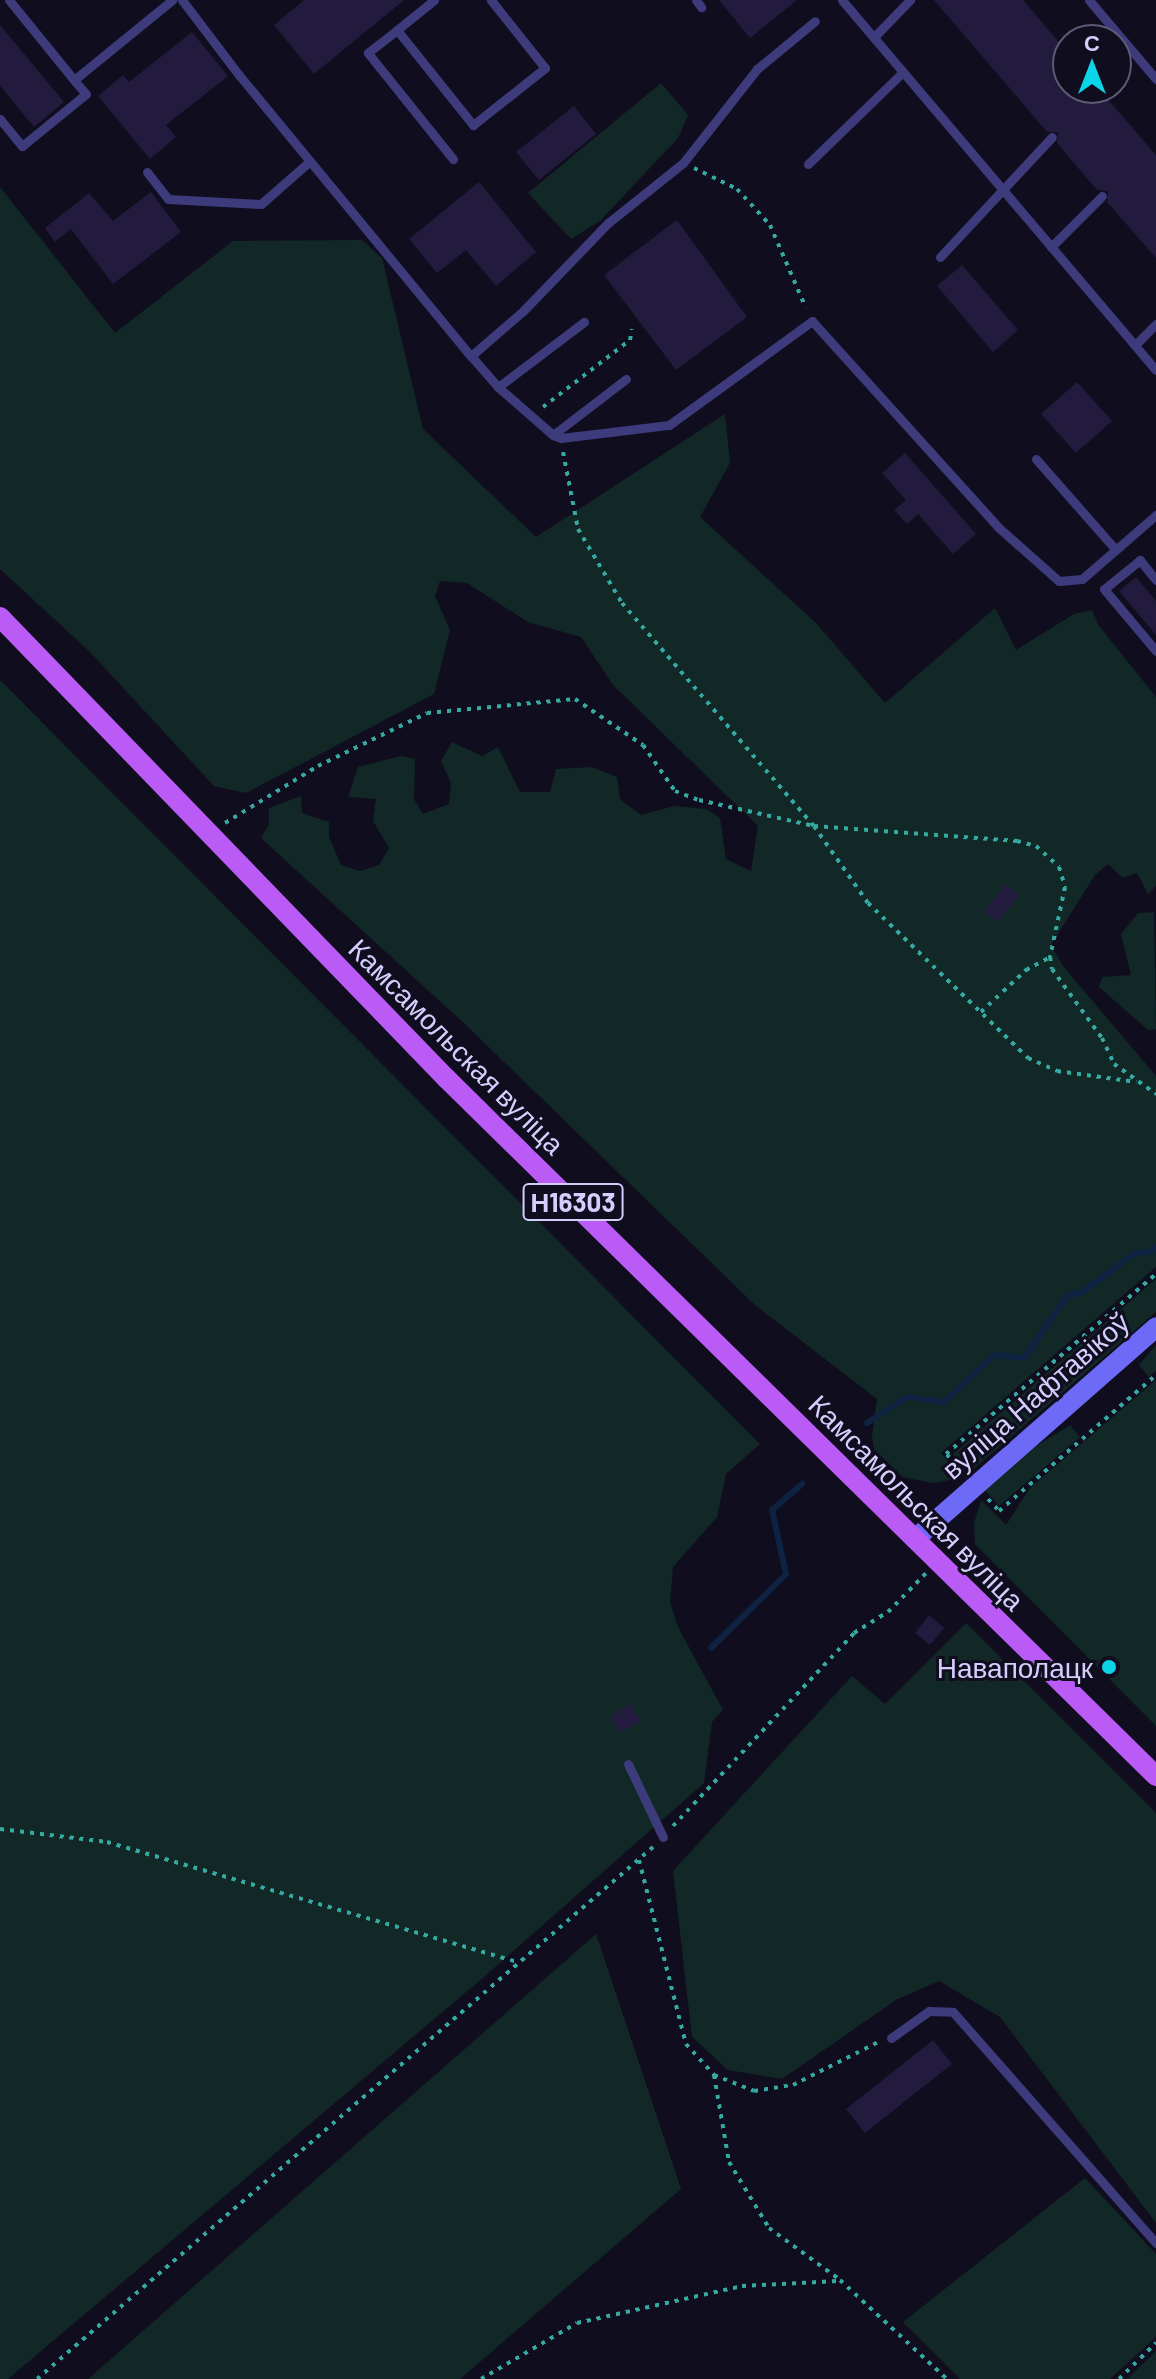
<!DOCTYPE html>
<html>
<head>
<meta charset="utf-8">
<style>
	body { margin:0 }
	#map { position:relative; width:1156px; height:2379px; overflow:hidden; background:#100d1f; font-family:Barlow,sans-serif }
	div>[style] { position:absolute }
	.green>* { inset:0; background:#112827 }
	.stream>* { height:6px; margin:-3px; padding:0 3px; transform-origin:3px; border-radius:3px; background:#0e2342 }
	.building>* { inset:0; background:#221b3e }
	.path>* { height:4px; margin-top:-2px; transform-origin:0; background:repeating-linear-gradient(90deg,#34aaa2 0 4px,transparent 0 10px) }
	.lane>* { height:9px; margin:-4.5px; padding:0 4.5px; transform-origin:4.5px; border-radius:4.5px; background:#3d3b7b }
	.secondary>* { height:20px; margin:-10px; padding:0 10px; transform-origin:10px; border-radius:10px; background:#6d6af7 }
	.primary>* { height:20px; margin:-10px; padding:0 10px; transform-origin:10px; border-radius:10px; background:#bb5bf6 }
	.dots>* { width:22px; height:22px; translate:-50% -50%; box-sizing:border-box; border:4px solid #100d1f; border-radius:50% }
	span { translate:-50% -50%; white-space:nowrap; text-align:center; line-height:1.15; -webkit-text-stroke:6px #100d1f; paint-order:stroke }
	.shield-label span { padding:2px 6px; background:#100d1f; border:2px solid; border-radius:6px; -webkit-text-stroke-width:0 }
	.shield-label { font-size:26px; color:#d3cefc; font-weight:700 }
	.street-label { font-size:28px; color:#d3cefc }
	.poi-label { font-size:28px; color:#d3cefc }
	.right { translate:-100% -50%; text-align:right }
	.north { position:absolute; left:1052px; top:24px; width:80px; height:80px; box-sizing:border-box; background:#100d1f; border:2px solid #5e5a77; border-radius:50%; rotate:0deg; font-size:22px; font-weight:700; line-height:32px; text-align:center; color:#d3cefc }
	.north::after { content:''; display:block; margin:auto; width:28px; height:36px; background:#0dd5e9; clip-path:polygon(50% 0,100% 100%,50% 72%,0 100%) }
</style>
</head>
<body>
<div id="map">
	<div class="green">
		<i style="clip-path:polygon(661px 83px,688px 115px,678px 138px,600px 221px,571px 239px,528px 193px)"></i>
		<i style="clip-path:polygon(0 187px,115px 333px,233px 241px,362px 240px,382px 258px,423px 429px,536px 537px,725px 414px,730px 463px,700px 517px,816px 623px,885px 703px,995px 608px,1016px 650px,1074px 614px,1092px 610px,1099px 626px,1156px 697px,1156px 886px,1148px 894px,1137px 873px,1123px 878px,1108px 864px,1095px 875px,1051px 945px,1063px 966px,1156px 1076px,1156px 1267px,941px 1453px,962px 1478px,932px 1483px,903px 1477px,874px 1449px,872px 1437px,877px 1399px,756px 1306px,467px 1026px,261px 838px,269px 824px,269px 808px,301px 796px,302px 813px,329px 822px,329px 837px,341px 865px,360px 871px,379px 865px,389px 848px,373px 821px,376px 799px,348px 797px,358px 767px,401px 756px,415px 759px,414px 799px,423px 814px,449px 804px,451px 783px,441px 761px,452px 742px,482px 756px,498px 747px,520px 792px,550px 792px,556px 769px,592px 767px,617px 777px,620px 799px,641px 815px,674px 806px,706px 809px,720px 818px,726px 859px,751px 871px,758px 826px,613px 685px,581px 637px,528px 622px,467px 583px,440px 581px,435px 596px,450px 630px,434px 694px,246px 793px,214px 786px,90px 652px,0 569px)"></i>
		<i style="clip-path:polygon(0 680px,760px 1444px,726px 1474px,717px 1517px,673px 1567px,670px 1602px,678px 1627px,723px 1710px,712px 1722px,704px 1783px,484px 1977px,8px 2379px,0 2379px)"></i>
		<i style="clip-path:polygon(1154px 912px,1156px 1029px,1148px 1030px,1099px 987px,1102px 977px,1131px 975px,1121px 934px,1138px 913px)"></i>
		<i style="clip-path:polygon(1156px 1279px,1156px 1312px,969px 1473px,953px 1454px)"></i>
		<i style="clip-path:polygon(1156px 1345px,1156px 1371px,1149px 1377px,1139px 1365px)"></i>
		<i style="clip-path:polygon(1156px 1380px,1156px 1726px,975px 1544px,974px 1523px,981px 1500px,1006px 1525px,1030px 1488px)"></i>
		<i style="clip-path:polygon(1070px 1425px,1080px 1437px,999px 1506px,983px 1488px,1022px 1455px)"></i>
		<i style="clip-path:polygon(966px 1623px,1156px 1813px,1156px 2223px,1000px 2017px,939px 1981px,896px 2000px,782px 2079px,728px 2070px,692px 2037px,673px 1871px,852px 1676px,885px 1704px)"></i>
		<i style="clip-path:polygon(596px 1934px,681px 2189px,460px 2379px,88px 2379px)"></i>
		<i style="clip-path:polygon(1085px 2178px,1156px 2254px,1156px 2337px,1110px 2379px,960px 2379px,903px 2322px)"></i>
		<i style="clip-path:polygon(1156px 2351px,1156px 2379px,1127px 2379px)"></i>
	</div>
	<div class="stream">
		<i style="left:867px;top:1423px;width:48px;rotate:-33deg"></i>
		<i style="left:907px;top:1397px;width:37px;rotate:8deg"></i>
		<i style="left:944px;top:1402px;width:69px;rotate:-43.2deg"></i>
		<i style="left:994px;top:1355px;width:30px;rotate:6deg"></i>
		<i style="left:1024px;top:1358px;width:77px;rotate:-55.1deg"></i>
		<i style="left:1068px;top:1295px;width:13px;rotate:-9deg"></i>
		<i style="left:1081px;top:1293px;width:67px;rotate:-36.5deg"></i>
		<i style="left:1135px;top:1253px;width:16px;rotate:-4deg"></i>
		<i style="left:1151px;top:1252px;width:7px;rotate:-45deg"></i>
		<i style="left:711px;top:1648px;width:105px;rotate:-44.6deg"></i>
		<i style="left:786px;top:1574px;width:66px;rotate:-102.3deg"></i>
		<i style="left:772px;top:1510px;width:40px;rotate:-41deg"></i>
	</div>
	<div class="building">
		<i style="clip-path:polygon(304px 0,404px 0,314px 74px,274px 25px)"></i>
		<i style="clip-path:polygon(719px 0,797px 0,750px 38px)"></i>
		<i style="clip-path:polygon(934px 0,1023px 0,1068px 53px,1068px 88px,1098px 88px,1156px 155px,1156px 258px,1107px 202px,1108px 191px,1097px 190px,1057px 143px,1058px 132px,1047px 132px)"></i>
		<i style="clip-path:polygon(0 25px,64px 102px,34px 127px,0 86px)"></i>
		<i style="clip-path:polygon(192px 32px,228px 76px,166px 125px,176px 137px,150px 159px,98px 96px,123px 75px,129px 82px)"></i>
		<i style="clip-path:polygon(574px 106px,596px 134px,539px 180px,516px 152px)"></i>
		<i style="clip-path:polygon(479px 182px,536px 252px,496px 286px,466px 250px,437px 273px,409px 239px)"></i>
		<i style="clip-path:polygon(151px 192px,181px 232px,113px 284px,71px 229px,55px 242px,45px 228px,89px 193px,113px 221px)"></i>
		<i style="clip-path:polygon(677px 220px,747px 317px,676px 370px,604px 275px)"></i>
		<i style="clip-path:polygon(962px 265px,1018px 330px,993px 352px,937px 286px)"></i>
		<i style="clip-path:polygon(1077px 382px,1112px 421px,1076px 453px,1041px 414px)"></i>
		<i style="clip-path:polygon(905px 453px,976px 534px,953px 554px,918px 514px,907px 524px,894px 510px,906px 500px,882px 473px)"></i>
		<i style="clip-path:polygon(1136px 577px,1156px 601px,1156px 635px,1119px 591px)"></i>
		<i style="clip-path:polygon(1006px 884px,1020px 895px,997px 922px,984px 911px)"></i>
		<i style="clip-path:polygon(929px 1615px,944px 1628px,930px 1645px,915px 1633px)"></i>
		<i style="clip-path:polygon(630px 1704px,640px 1721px,620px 1733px,610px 1717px)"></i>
		<i style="clip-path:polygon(933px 2040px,952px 2064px,865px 2133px,846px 2109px)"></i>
	</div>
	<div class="path">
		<i style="left:694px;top:168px;width:48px;rotate:26deg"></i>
		<i style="left:737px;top:189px;width:49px;rotate:47.5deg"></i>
		<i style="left:770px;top:225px;width:90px;rotate:66.6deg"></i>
		<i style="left:543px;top:407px;width:110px;rotate:-37.6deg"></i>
		<i style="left:630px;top:340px;width:11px;rotate:-80deg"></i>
		<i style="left:563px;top:452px;width:78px;rotate:79deg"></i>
		<i style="left:578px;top:529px;width:86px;rotate:59.3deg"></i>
		<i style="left:622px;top:603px;width:294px;rotate:49.3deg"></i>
		<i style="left:814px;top:826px;width:204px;rotate:4.2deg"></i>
		<i style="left:1017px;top:841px;width:20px;rotate:15deg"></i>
		<i style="left:1036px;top:846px;width:31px;rotate:42deg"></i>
		<i style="left:1059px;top:867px;width:21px;rotate:73deg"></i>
		<i style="left:1065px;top:887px;width:72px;rotate:102.1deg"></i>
		<i style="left:1050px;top:957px;width:12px;rotate:81deg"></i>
		<i style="left:1052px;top:969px;width:85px;rotate:54.1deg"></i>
		<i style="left:1102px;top:1038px;width:29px;rotate:65deg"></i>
		<i style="left:1114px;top:1064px;width:52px;rotate:35.5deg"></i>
		<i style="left:225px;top:823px;width:109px;rotate:-31.5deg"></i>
		<i style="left:318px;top:766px;width:121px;rotate:-25.9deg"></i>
		<i style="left:427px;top:713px;width:149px;rotate:-5.4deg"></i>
		<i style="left:575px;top:699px;width:82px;rotate:34.1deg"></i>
		<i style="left:643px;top:745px;width:56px;rotate:55.2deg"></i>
		<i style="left:675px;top:791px;width:26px;rotate:21deg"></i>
		<i style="left:699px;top:800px;width:118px;rotate:12.7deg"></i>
		<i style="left:814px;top:826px;width:94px;rotate:55deg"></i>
		<i style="left:868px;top:903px;width:223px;rotate:44.1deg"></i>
		<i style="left:1028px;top:1058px;width:32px;rotate:24deg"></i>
		<i style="left:1057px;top:1071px;width:80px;rotate:7.9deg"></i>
		<i style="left:981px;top:1012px;width:62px;rotate:-43deg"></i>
		<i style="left:1026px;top:970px;width:27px;rotate:-28deg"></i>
		<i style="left:963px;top:1472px;width:25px;rotate:-133deg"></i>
		<i style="left:946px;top:1454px;width:277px;rotate:-40.6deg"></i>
		<i style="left:988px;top:1499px;width:16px;rotate:47deg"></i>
		<i style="left:999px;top:1511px;width:208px;rotate:-40.9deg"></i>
		<i style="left:673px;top:1826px;width:265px;rotate:-46.8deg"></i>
		<i style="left:854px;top:1633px;width:40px;rotate:-32deg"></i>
		<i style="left:888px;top:1612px;width:54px;rotate:-45.7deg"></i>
		<i style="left:0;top:1829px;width:108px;rotate:6.9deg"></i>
		<i style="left:107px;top:1842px;width:427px;rotate:16.3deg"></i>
		<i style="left:639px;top:1860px;width:190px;rotate:75.7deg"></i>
		<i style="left:686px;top:2044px;width:42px;rotate:47.9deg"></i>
		<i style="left:714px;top:2075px;width:88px;rotate:80.2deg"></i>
		<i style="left:729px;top:2162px;width:77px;rotate:58.8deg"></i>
		<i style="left:769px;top:2228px;width:88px;rotate:36.2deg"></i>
		<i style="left:840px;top:2280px;width:146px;rotate:42.8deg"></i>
		<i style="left:714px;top:2075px;width:43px;rotate:21.8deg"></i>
		<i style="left:754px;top:2091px;width:39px;rotate:-9deg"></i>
		<i style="left:793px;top:2085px;width:95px;rotate:-26.8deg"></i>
		<i style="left:37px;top:2379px;width:814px;rotate:-40.82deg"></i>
		<i style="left:481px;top:2379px;width:111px;rotate:-30.3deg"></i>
		<i style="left:577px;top:2323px;width:169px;rotate:-12.6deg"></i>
		<i style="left:742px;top:2286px;width:96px;rotate:-3deg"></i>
		<i style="left:1119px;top:2379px;width:52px;rotate:-44.2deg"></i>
	</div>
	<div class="lane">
		<i style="left:9px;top:0;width:103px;rotate:50.9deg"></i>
		<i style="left:74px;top:80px;width:127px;rotate:-39.2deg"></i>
		<i style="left:182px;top:0;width:94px;rotate:52.8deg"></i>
		<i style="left:239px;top:75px;width:364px;rotate:50.5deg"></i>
		<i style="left:471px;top:356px;width:41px;rotate:48.9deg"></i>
		<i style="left:498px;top:387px;width:73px;rotate:41.1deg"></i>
		<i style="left:553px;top:435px;width:9px;rotate:21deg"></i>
		<i style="left:561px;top:438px;width:109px;rotate:-6.9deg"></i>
		<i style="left:669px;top:425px;width:177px;rotate:-36deg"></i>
		<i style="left:812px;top:321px;width:279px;rotate:47.9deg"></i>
		<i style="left:999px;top:528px;width:80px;rotate:41.5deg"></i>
		<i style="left:1059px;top:581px;width:23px;rotate:-5deg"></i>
		<i style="left:1082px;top:579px;width:98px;rotate:-40.9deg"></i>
		<i style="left:434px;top:0;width:48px;rotate:141deg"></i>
		<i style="left:397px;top:30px;width:122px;rotate:51.3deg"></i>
		<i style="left:473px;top:125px;width:92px;rotate:-38.4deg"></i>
		<i style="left:545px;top:68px;width:87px;rotate:-128.5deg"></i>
		<i style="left:696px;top:0;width:9px;rotate:54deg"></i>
		<i style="left:842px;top:0;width:485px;rotate:49.7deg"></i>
		<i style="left:1089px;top:0;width:104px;rotate:49.7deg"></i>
		<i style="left:397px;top:30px;width:37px;rotate:142deg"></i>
		<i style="left:368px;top:53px;width:136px;rotate:51.3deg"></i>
		<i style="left:874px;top:37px;width:52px;rotate:-45.8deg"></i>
		<i style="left:0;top:119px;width:35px;rotate:51deg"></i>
		<i style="left:22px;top:146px;width:82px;rotate:-39.1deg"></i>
		<i style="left:86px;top:94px;width:18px;rotate:-131deg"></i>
		<i style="left:808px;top:164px;width:132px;rotate:-44.1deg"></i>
		<i style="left:147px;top:172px;width:34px;rotate:52deg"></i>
		<i style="left:168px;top:199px;width:93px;rotate:3.1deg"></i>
		<i style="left:261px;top:204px;width:65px;rotate:-41.3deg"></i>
		<i style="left:1051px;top:247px;width:72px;rotate:-45deg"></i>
		<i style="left:940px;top:257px;width:164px;rotate:-47deg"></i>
		<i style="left:1135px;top:345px;width:30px;rotate:-45deg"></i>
		<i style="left:471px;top:356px;width:69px;rotate:-40.9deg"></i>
		<i style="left:523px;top:311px;width:122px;rotate:-46deg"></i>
		<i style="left:608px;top:223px;width:96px;rotate:-38.7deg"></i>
		<i style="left:683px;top:163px;width:120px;rotate:-51.8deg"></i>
		<i style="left:757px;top:69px;width:75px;rotate:-39.6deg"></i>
		<i style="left:498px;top:387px;width:108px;rotate:-37.1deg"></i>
		<i style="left:553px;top:435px;width:92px;rotate:-37.5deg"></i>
		<i style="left:1036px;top:459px;width:121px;rotate:48.7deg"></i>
		<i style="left:1156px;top:580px;width:26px;rotate:-129deg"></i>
		<i style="left:1140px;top:560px;width:46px;rotate:141.1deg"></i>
		<i style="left:1104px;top:589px;width:81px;rotate:50deg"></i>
		<i style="left:628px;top:1764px;width:81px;rotate:64.4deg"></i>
		<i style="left:891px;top:2038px;width:47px;rotate:-35.4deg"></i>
		<i style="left:929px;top:2011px;width:24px;rotate:2deg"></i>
		<i style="left:953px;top:2012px;width:308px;rotate:48.7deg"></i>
	</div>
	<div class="secondary">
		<i style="left:915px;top:1539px;width:321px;rotate:-41.3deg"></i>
	</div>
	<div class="primary">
		<i style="left:0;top:617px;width:641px;rotate:45.95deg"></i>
		<i style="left:446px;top:1078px;width:996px;rotate:44.51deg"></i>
	</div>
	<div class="dots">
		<i style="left:1109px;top:1667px;background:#0dd5e9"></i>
	</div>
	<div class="shield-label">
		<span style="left:573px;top:1202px">Н16303</span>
	</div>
	<div class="street-label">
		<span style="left:457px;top:1046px;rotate:45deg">Камсамольская вуліца</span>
		<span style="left:1035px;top:1395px;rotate:-41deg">вуліца Нафтавікоў</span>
		<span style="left:917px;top:1502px;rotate:45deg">Камсамольская вуліца</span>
	</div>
	<div class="poi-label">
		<span class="right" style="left:1093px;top:1667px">Наваполацк</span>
	</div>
	<div class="north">С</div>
</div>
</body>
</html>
